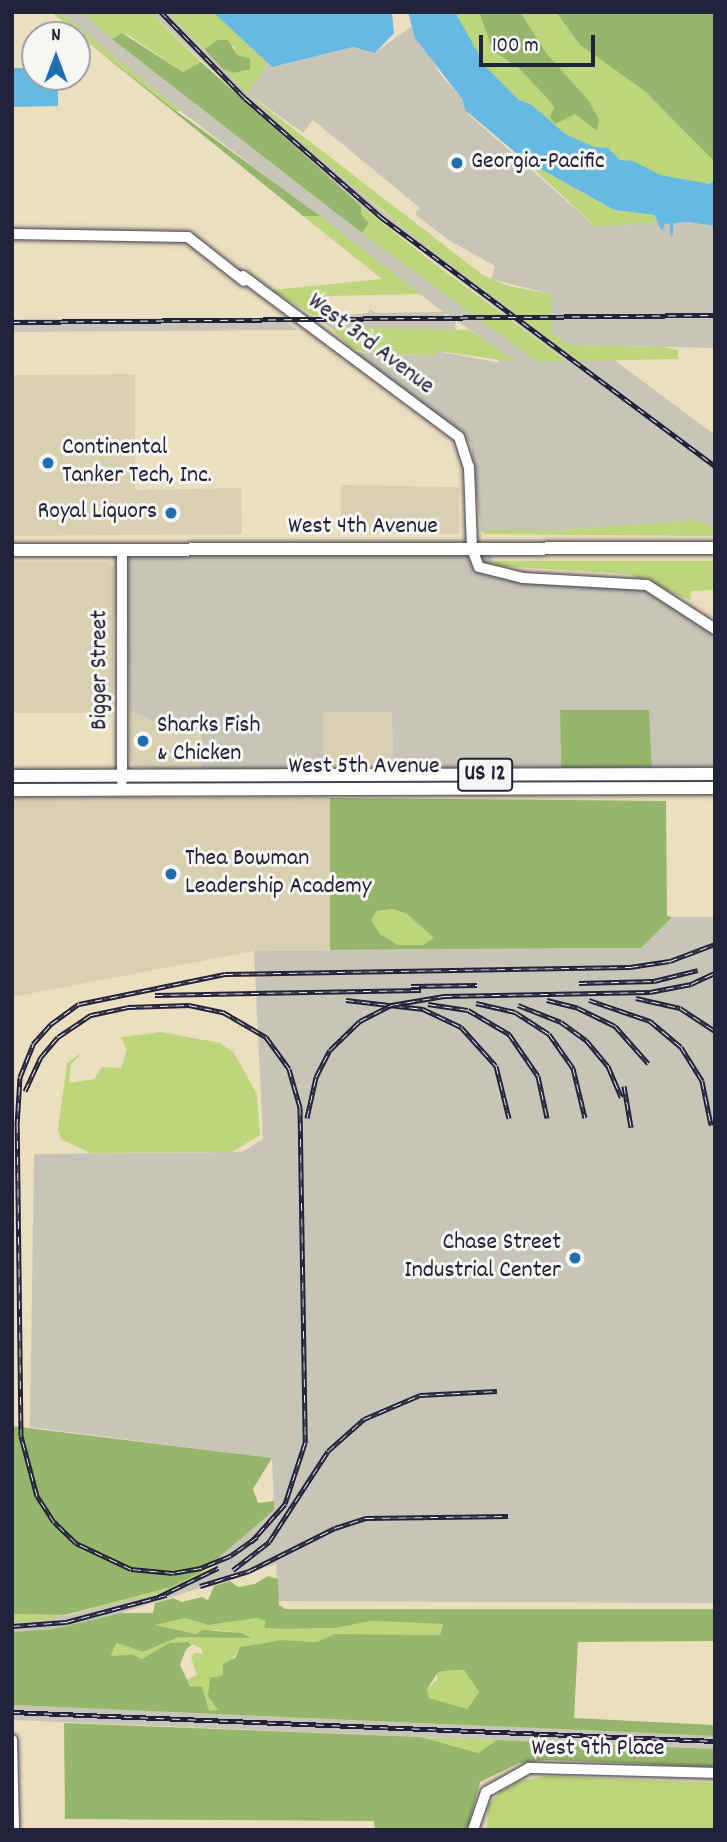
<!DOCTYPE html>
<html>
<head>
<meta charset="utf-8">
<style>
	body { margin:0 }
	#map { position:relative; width:727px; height:1842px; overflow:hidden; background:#ecdfbf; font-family:Dekko,sans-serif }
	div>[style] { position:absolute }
	.built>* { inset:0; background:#d9d0b2 }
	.industrial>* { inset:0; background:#c7c5b8 }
	.green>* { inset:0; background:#bed67b }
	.forest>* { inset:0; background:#96b76b }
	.water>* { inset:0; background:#66b9e2 }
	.stream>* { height:2.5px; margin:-1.25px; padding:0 1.25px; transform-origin:1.25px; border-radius:1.25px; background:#66b9e2 }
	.roads { filter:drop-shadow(0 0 2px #403e4f) drop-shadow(0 0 2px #403e4f) }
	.minor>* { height:10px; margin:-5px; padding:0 5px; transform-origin:5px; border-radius:5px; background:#fff }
	.major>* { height:12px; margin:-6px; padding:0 6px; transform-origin:6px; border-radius:6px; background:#fff }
	.rail>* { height:5px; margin-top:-2.5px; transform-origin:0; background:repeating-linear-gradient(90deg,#f6f6f2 0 8px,#22223b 0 16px); box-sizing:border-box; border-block:2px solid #22223b }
	.dots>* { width:19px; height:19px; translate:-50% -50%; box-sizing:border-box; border:4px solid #f6f6f2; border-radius:50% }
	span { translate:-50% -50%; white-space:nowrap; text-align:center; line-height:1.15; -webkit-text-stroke:6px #f6f6f2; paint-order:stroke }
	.shield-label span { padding:2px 5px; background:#f6f6f2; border:2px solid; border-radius:5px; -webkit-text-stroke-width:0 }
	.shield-label { font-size:23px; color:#22223b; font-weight:700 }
	.poi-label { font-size:24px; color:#22223b }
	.left { translate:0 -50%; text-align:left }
	.right { translate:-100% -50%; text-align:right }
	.street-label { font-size:24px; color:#22223b }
	.frame { position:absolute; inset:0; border:14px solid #22223b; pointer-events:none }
	.north { position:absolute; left:21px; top:21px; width:70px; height:70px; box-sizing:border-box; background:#f6f6f2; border:2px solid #a1a1a9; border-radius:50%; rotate:0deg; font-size:19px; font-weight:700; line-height:28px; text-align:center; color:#22223b }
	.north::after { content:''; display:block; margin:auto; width:24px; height:32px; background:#1f6fb2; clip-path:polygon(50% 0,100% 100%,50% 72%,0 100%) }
	.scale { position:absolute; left:479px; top:35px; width:116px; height:32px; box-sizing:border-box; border:4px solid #22223b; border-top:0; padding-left:9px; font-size:21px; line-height:24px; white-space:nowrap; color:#22223b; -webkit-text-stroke:5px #f6f6f2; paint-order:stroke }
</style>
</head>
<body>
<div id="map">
	<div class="built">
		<i style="clip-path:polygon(135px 374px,135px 490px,241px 488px,242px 534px,12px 536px,12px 375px)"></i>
		<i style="clip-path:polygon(341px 485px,459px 487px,459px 534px,341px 534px)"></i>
		<i style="clip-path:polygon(12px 562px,109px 562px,114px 568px,113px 713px,12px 713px)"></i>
		<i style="clip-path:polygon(130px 711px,156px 722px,202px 722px,202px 772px,135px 767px,130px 761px)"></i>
		<i style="clip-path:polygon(322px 712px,392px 712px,393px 772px,323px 773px)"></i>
		<i style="clip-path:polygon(12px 797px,330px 798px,330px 950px,254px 951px,12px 997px)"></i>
	</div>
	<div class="industrial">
		<i style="clip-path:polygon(60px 12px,81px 12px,353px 226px,538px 362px,565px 360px,344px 193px,150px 12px,167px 12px,247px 93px,268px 63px,272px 67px,353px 47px,375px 53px,412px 26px,440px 74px,464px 100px,468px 114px,596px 227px,658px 222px,662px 230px,665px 224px,687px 222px,715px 226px,715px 348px,568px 345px,551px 332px,551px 294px,491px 279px,495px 266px,447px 239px,415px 214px,420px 208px,313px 120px,303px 133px,252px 96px,380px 209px,579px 361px,614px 360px,715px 435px,715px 528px,696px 520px,561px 530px,481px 530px,471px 443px,351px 352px,435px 356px,437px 351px,500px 363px,478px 335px,445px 313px,446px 321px,456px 321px,455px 330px,331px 328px,318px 318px,368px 313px,370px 309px,376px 313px,443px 312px,148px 86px)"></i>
		<i style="clip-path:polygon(281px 318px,297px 330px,12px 332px,12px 319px)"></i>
		<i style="clip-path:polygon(490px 551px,493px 565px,558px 583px,641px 588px,715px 636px,715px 767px,652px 767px,649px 710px,560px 710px,561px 768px,393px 772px,392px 712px,323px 712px,323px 773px,202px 772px,202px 723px,156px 722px,130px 711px,125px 553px)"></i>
		<i style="clip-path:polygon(672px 917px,715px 917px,715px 1603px,278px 1601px,276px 1564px,121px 1613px,53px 1629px,12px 1632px,12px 1623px,70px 1615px,185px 1584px,215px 1567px,213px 1557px,274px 1510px,272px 1458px,30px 1427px,34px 1154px,242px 1152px,263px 1139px,254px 951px,641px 948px)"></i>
		<i style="clip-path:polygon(12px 1705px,715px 1736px,715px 1749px,12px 1720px)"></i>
	</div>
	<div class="green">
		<i style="clip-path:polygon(51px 12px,60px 12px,181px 111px,176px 111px)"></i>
		<i style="clip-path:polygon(81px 12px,150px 12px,201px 62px,183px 72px,130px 36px,122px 33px,112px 39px)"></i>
		<i style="clip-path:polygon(167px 12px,213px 12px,268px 63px,247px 93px,483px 275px,508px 286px,551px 294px,551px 332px,568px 345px,662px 347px,678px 350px,678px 359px,579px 361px,425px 245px,294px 137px,255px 101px,223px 69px,234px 73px,245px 59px,236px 55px,234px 46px,210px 45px,204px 49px)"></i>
		<i style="clip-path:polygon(445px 12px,715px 12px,715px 189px,681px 189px,576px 152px,515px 108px)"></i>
		<i style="clip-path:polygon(523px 159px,614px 210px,653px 215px,658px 222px,596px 227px)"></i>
		<i style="clip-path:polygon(361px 206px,428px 259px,566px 361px,538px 362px,362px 233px,369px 223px,361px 214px)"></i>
		<i style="clip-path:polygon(303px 216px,320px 216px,420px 294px,328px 296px,314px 303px,314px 309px,321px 311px,318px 318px,272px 290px,382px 279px)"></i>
		<i style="clip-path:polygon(331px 328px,371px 328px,371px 347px,374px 328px,470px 330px,516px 362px,438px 351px,435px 356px,364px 352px,350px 347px)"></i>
		<i style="clip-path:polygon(696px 520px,715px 528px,715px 536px,485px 534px,481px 530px,561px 530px)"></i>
		<i style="clip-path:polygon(492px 561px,715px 561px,715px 590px,691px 591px,690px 600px,628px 574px,498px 566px)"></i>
		<i style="clip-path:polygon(392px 909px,407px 914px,435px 938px,423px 945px,397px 945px,380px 934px,370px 921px,377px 911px)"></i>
		<i style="clip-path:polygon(161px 1032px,220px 1043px,234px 1053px,257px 1094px,260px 1135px,232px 1152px,90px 1153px,61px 1139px,58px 1129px,67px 1063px,83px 1052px,71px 1064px,69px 1083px,94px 1079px,102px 1067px,121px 1068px,127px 1050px,121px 1037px)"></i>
		<i style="clip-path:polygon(215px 1566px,185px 1584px,149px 1596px,44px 1620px,12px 1623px,12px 1614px,64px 1615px,172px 1587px)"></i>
		<i style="clip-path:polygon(185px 1618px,208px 1625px,257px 1618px,267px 1621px,264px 1628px,285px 1629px,335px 1628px,372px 1621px,443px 1624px,440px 1635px,334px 1634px,317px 1642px,282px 1640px,240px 1647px,223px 1675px,219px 1711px,209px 1711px,202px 1695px,186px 1680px,197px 1675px,191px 1658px,194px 1653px,203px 1654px,201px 1648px,187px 1642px,170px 1643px,142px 1659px,132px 1654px,111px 1656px,115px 1643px,143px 1652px,179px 1637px,249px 1637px,242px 1633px,214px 1630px,196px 1634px,154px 1625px)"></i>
		<i style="clip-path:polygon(453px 1670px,464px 1670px,479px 1692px,467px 1709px,429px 1698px,427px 1689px,437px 1680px,437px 1672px)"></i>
		<i style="clip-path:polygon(421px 1737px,497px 1740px,478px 1753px)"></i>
		<i style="clip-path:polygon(547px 1776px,715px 1783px,715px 1830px,487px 1830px,488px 1805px,500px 1792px,520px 1781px)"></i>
	</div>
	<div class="forest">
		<i style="clip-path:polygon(479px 12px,520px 12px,546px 53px,589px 101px,599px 120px,597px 131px,575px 114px,555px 124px,550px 117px,554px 107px,547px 98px,519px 68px,493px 51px)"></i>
		<i style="clip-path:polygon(556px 12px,715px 12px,715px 162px,645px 91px,580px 45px)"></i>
		<i style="clip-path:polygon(64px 23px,176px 111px,320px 216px,303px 216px)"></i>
		<i style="clip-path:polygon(122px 33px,183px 72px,201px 62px,361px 206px,361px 214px,369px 223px,362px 233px,112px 39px)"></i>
		<i style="clip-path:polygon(218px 40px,228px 40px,237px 55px,250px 59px,250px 69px,234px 73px,223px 69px,204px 49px)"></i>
		<i style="clip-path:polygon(560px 710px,649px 710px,652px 767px,561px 768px)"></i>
		<i style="clip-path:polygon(evenodd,330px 798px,666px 801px,667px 916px,672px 917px,641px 948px,330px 950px,330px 798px,392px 909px,407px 914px,434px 938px,423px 945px,398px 945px,380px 934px,371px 920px,377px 911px,392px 909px)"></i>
		<i style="clip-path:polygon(12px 1426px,272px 1458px,253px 1489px,258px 1503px,274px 1501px,274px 1510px,202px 1572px,172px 1587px,64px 1615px,12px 1614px)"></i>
		<i style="clip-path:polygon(evenodd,268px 1576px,278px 1579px,279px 1605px,285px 1609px,715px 1609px,715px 1641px,578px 1642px,574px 1718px,715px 1725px,715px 1736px,12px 1705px,12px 1632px,53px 1629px,121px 1613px,153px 1613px,155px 1603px,173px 1598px,182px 1602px,202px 1597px,208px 1600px,214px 1586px,230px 1581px,238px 1587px,255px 1584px,268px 1576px,185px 1618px,208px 1625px,257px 1618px,266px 1621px,264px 1628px,285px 1629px,335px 1628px,372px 1621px,443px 1624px,440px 1635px,334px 1634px,317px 1642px,282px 1640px,240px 1647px,235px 1658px,223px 1664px,223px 1675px,210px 1678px,208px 1696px,218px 1710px,209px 1711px,202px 1687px,190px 1686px,180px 1665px,186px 1649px,192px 1645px,187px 1642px,169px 1643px,142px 1659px,132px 1654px,111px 1656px,116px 1643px,143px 1652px,179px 1637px,251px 1638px,242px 1633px,202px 1630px,196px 1634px,155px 1625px,185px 1618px,268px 1576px,453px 1670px,464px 1670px,479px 1692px,467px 1709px,429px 1698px,427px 1689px,438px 1672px,453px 1670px)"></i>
		<i style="clip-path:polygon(64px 1723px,421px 1737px,478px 1753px,497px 1740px,715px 1749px,715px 1767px,548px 1760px,519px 1763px,480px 1782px,467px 1830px,375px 1830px,374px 1821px,65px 1819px)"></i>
	</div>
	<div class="water">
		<i style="clip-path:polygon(213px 12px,392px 12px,394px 33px,375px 53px,353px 47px,272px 67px)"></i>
		<i style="clip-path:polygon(408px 12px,455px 12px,486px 67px,519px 100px,532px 105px,565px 134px,594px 147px,608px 148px,620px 160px,633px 161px,660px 175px,710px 184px,715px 180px,715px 226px,687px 222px,665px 224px,662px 231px,654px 215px,614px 210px,523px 159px,465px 110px,463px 100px,415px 38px)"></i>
		<i style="clip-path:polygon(12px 68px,35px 68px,35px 77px,58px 77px,58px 106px,12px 107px)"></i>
	</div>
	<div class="stream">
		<i style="left:671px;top:234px;width:10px;rotate:-90deg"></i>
	</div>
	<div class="roads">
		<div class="minor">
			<i style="left:12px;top:234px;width:176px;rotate:1deg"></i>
			<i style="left:188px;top:237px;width:71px;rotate:38.2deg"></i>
			<i style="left:243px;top:276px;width:269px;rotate:36.7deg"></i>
			<i style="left:459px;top:437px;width:32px;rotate:72deg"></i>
			<i style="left:469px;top:467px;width:82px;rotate:87.9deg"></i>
			<i style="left:472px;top:549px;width:19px;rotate:69deg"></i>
			<i style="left:479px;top:567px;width:45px;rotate:14deg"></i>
			<i style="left:523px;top:578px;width:124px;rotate:3.2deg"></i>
			<i style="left:647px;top:585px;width:81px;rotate:32.9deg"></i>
			<i style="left:122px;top:781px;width:231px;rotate:-90deg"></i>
			<i style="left:12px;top:1740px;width:90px;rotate:88.7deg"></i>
			<i style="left:473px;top:1830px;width:40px;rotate:-71.1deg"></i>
			<i style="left:486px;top:1792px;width:49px;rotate:-29.2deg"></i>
			<i style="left:529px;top:1768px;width:186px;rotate:1.5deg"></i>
		</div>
		<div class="major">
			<i style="left:12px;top:550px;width:703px;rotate:-0.16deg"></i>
			<i style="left:12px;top:776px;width:703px;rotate:-0.16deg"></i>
			<i style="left:12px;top:790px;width:703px;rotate:-0.16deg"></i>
		</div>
	</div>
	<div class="rail">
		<i style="left:161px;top:12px;width:120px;rotate:45.7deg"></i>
		<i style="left:245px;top:98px;width:181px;rotate:41.2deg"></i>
		<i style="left:381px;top:217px;width:417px;rotate:36.7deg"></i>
		<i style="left:12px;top:322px;width:703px;rotate:-0.57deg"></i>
		<i style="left:579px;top:983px;width:75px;rotate:-1.5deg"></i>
		<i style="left:654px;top:981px;width:45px;rotate:-14deg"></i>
		<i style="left:411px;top:986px;width:66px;rotate:-0.9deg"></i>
		<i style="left:155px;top:995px;width:266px;rotate:-1.1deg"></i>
		<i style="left:636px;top:998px;width:45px;rotate:12.8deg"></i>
		<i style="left:680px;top:1008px;width:42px;rotate:33.3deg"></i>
		<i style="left:346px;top:1000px;width:78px;rotate:6.7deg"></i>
		<i style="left:423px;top:1009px;width:42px;rotate:25.3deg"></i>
		<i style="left:461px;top:1027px;width:52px;rotate:48.1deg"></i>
		<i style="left:496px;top:1066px;width:54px;rotate:76deg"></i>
		<i style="left:547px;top:1000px;width:32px;rotate:14deg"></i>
		<i style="left:578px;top:1008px;width:41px;rotate:25.9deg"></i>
		<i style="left:615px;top:1026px;width:50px;rotate:48.3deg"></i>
		<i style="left:589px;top:1000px;width:65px;rotate:19deg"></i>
		<i style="left:650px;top:1021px;width:40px;rotate:40deg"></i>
		<i style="left:681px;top:1047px;width:40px;rotate:58deg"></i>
		<i style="left:702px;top:1081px;width:45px;rotate:78.4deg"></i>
		<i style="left:476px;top:1003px;width:40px;rotate:13deg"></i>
		<i style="left:515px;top:1012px;width:40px;rotate:32.9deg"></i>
		<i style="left:549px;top:1034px;width:42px;rotate:54.8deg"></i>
		<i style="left:573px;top:1068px;width:51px;rotate:76.5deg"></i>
		<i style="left:428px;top:1004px;width:40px;rotate:8.5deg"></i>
		<i style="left:468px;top:1010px;width:48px;rotate:30.3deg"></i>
		<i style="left:509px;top:1034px;width:51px;rotate:55.4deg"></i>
		<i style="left:538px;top:1076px;width:43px;rotate:77.9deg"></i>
		<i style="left:518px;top:1005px;width:46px;rotate:21.6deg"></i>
		<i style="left:561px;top:1022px;width:31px;rotate:36deg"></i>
		<i style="left:586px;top:1040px;width:34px;rotate:50deg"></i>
		<i style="left:608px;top:1066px;width:34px;rotate:67deg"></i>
		<i style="left:624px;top:1086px;width:42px;rotate:80.3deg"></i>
		<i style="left:25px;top:1091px;width:38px;rotate:-65deg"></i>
		<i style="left:41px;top:1057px;width:26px;rotate:-50deg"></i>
		<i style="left:58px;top:1037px;width:40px;rotate:-34deg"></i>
		<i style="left:91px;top:1015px;width:38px;rotate:-12deg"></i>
		<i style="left:128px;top:1007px;width:61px;rotate:-1.9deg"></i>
		<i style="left:189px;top:1005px;width:35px;rotate:12deg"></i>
		<i style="left:223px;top:1012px;width:50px;rotate:30.2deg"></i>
		<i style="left:266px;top:1037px;width:39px;rotate:54deg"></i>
		<i style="left:289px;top:1069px;width:40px;rotate:74deg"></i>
		<i style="left:300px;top:1107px;width:336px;rotate:89.1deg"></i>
		<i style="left:305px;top:1443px;width:64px;rotate:108.2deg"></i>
		<i style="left:285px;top:1504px;width:51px;rotate:131.8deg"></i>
		<i style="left:307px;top:1118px;width:42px;rotate:-77.6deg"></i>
		<i style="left:316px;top:1077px;width:30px;rotate:-63deg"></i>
		<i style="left:330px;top:1050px;width:42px;rotate:-44deg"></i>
		<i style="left:360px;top:1021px;width:35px;rotate:-27deg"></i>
		<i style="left:391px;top:1005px;width:54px;rotate:-9.6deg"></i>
		<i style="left:444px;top:996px;width:206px;rotate:-1.1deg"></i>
		<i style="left:650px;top:992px;width:42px;rotate:-11deg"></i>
		<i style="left:691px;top:984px;width:26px;rotate:-25deg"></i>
		<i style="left:257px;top:1537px;width:33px;rotate:145deg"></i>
		<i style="left:230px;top:1556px;width:31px;rotate:158deg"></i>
		<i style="left:201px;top:1568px;width:28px;rotate:170deg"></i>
		<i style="left:173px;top:1573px;width:42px;rotate:-174.6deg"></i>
		<i style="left:131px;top:1569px;width:61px;rotate:-154.7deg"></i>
		<i style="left:76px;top:1543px;width:30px;rotate:-136deg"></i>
		<i style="left:54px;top:1522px;width:31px;rotate:-123deg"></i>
		<i style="left:37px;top:1496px;width:62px;rotate:-104.9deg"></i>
		<i style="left:21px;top:1436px;width:310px;rotate:-90.7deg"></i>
		<i style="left:17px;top:1126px;width:49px;rotate:-86.5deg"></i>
		<i style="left:20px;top:1077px;width:35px;rotate:-68deg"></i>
		<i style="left:33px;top:1044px;width:27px;rotate:-48deg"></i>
		<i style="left:51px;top:1024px;width:34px;rotate:-36deg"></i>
		<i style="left:79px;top:1004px;width:149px;rotate:-11.6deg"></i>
		<i style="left:225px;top:974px;width:405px;rotate:-1deg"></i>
		<i style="left:630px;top:967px;width:40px;rotate:-8.5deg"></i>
		<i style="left:670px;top:961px;width:48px;rotate:-20.7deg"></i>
		<i style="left:233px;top:1570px;width:46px;rotate:-37.9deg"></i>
		<i style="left:269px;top:1542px;width:108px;rotate:-57deg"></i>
		<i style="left:328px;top:1451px;width:48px;rotate:-41.6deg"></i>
		<i style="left:364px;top:1419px;width:61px;rotate:-23.2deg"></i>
		<i style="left:420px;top:1395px;width:77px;rotate:-3deg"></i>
		<i style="left:200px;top:1586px;width:51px;rotate:-17deg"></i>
		<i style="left:249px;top:1571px;width:96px;rotate:-26.6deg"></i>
		<i style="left:335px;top:1528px;width:33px;rotate:-18deg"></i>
		<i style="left:366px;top:1518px;width:142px;rotate:-0.8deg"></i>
		<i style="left:158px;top:1597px;width:67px;rotate:-25.8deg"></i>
		<i style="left:12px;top:1626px;width:54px;rotate:-4.2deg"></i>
		<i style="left:66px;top:1622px;width:104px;rotate:-15.1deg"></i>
		<i style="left:12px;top:1712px;width:704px;rotate:2.36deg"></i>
	</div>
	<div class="dots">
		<i style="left:457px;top:163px;background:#1f6fb2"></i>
		<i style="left:48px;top:463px;background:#1f6fb2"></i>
		<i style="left:171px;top:513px;background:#1f6fb2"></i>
		<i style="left:143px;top:741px;background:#1f6fb2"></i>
		<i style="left:171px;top:874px;background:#1f6fb2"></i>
		<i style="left:575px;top:1258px;background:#1f6fb2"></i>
	</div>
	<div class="shield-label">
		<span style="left:485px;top:775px">US 12</span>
	</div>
	<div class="poi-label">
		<span class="left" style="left:471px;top:163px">Georgia-Pacific</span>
		<span class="left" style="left:62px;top:463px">Continental<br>Tanker Tech, Inc.</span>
		<span class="right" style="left:157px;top:513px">Royal Liquors</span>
		<span class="left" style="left:157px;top:741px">Sharks Fish<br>&amp; Chicken</span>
		<span class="left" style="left:185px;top:874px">Thea Bowman<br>Leadership Academy</span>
		<span class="right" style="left:561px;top:1258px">Chase Street<br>Industrial Center</span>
	</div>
	<div class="street-label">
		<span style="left:370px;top:345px;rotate:37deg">West 3rd Avenue</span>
		<span style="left:363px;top:528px">West 4th Avenue</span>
		<span style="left:101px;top:670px;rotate:-90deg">Bigger Street</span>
		<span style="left:364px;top:768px">West 5th Avenue</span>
		<span style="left:598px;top:1750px">West 9th Place</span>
	</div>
	<div class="frame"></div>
	<div class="north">N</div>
	<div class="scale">100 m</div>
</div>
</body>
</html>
